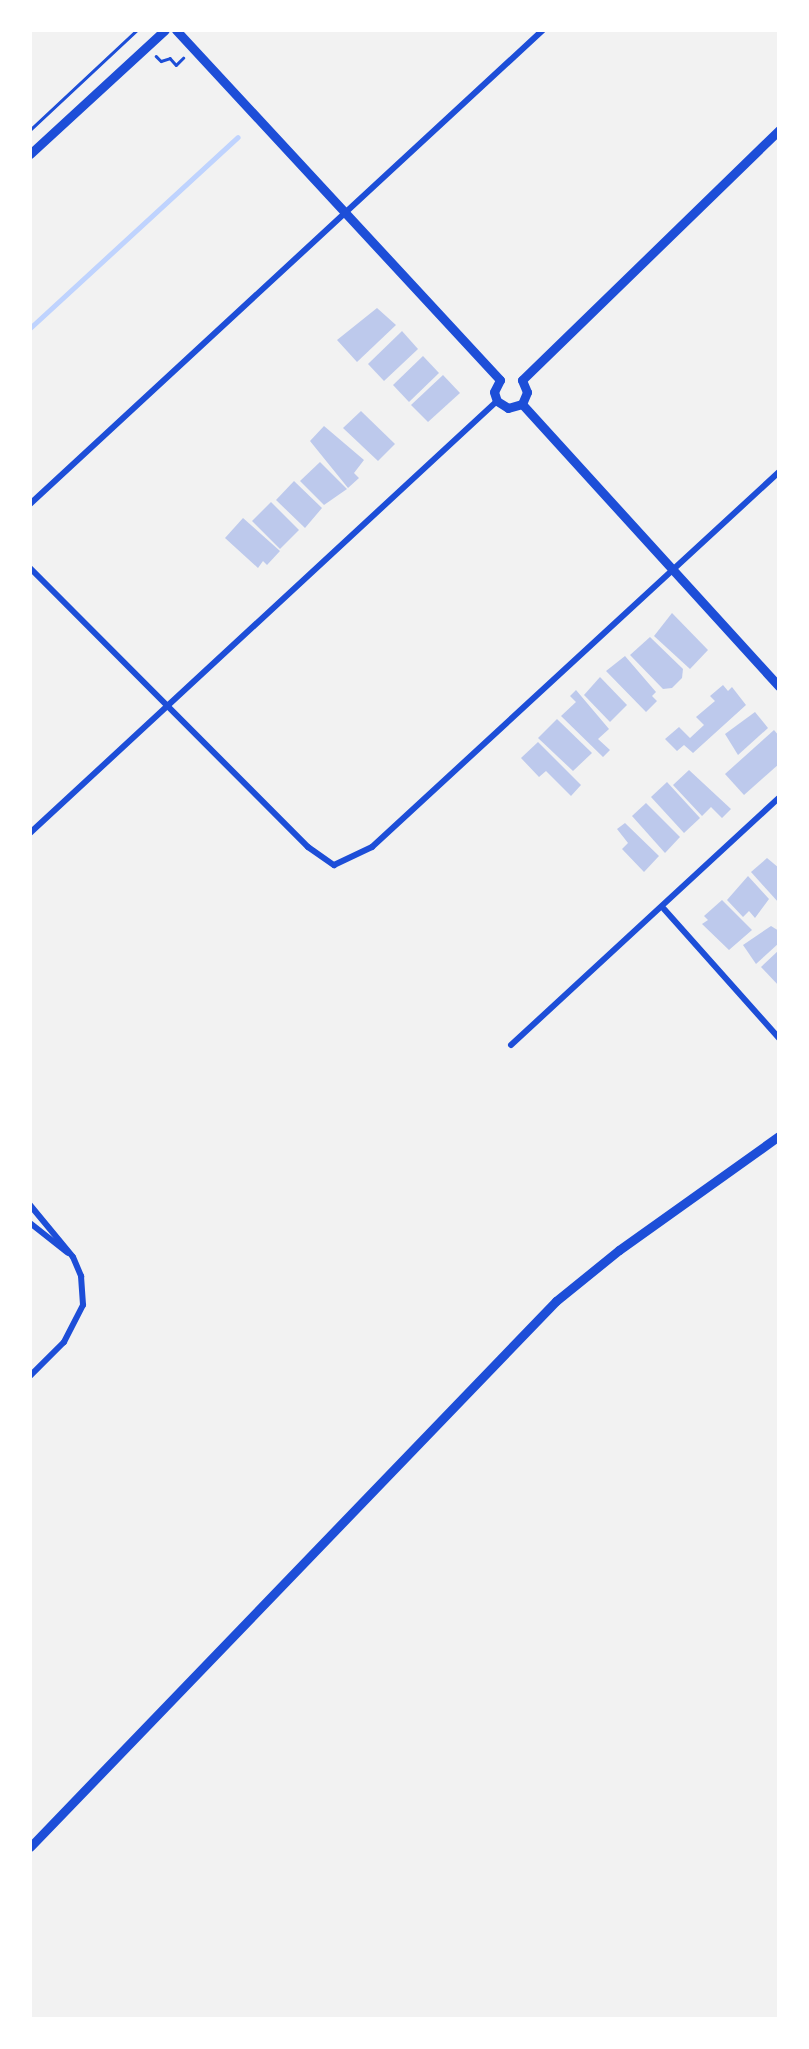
<!DOCTYPE html>
<html>
<head>
<meta charset="utf-8">
<style>
	body { margin:0 }
	#map { position:relative; width:809px; height:2049px; overflow:hidden; background:#f2f2f2; font-family:"Noto Sans",sans-serif }
	div>[style] { position:absolute }
	.stream>* { height:5px; margin:-2.5px; padding:0 2.5px; transform-origin:2.5px; border-radius:2.5px; background:#bfd3fe }
	.building>* { inset:0; background:#bdc9ec }
	.path>* { height:2.5px; margin:-1.25px; padding:0 1.25px; transform-origin:1.25px; border-radius:1.25px; background:#1d4ed8 }
	.minor>* { height:6px; margin:-3px; padding:0 3px; transform-origin:3px; border-radius:3px; background:#1d4ed8 }
	.tertiary>* { height:9px; margin:-4.5px; padding:0 4.5px; transform-origin:4.5px; border-radius:4.5px; background:#1d4ed8 }
	span { translate:-50% -50%; white-space:nowrap; text-align:center; line-height:1.15; -webkit-text-stroke:8px #fff; paint-order:stroke }
	.frame { position:absolute; inset:0; border:32px solid #fff; pointer-events:none }
</style>
</head>
<body>
<div id="map">
	<div class="stream">
		<i style="left:30px;top:328px;width:282px;rotate:-42.6deg"></i>
	</div>
	<div class="building">
		<i style="clip-path:polygon(377px 308px,396px 325px,357px 362px,337px 340px)"></i>
		<i style="clip-path:polygon(402px 331px,418px 349px,384px 381px,368px 364px)"></i>
		<i style="clip-path:polygon(423px 356px,439px 373px,409px 402px,393px 385px)"></i>
		<i style="clip-path:polygon(443px 375px,460px 393px,428px 422px,411px 405px)"></i>
		<i style="clip-path:polygon(361px 411px,395px 444px,378px 461px,343px 428px)"></i>
		<i style="clip-path:polygon(324px 426px,364px 460px,354px 473px,359px 478px,348px 488px,310px 441px)"></i>
		<i style="clip-path:polygon(320px 462px,347px 489px,324px 505px,300px 481px)"></i>
		<i style="clip-path:polygon(294px 481px,322px 508px,305px 528px,276px 500px)"></i>
		<i style="clip-path:polygon(271px 502px,299px 530px,280px 549px,252px 521px)"></i>
		<i style="clip-path:polygon(243px 518px,280px 551px,267px 565px,263px 561px,258px 568px,225px 538px)"></i>
		<i style="clip-path:polygon(672px 613px,708px 650px,690px 669px,654px 636px)"></i>
		<i style="clip-path:polygon(650px 637px,683px 669px,682px 678px,672px 688px,663px 689px,630px 655px)"></i>
		<i style="clip-path:polygon(625px 656px,656px 692px,652px 696px,657px 701px,646px 712px,606px 671px)"></i>
		<i style="clip-path:polygon(600px 677px,627px 705px,610px 722px,584px 695px)"></i>
		<i style="clip-path:polygon(723px 685px,728px 691px,732px 687px,746px 705px,693px 753px,684px 745px,677px 751px,665px 739px,679px 727px,690px 738px,704px 725px,696px 717px,715px 701px,710px 696px)"></i>
		<i style="clip-path:polygon(576px 690px,609px 729px,598px 739px,610px 750px,603px 757px,561px 716px,576px 702px,570px 696px)"></i>
		<i style="clip-path:polygon(755px 712px,768px 728px,738px 755px,725px 734px)"></i>
		<i style="clip-path:polygon(557px 719px,592px 753px,573px 771px,538px 738px)"></i>
		<i style="clip-path:polygon(774px 730px,779px 736px,779px 764px,744px 795px,725px 774px)"></i>
		<i style="clip-path:polygon(538px 742px,581px 785px,571px 796px,546px 771px,539px 777px,521px 758px)"></i>
		<i style="clip-path:polygon(689px 770px,731px 809px,722px 818px,711px 807px,702px 816px,673px 785px)"></i>
		<i style="clip-path:polygon(667px 782px,700px 818px,684px 833px,651px 797px)"></i>
		<i style="clip-path:polygon(646px 803px,680px 837px,665px 853px,632px 816px)"></i>
		<i style="clip-path:polygon(625px 823px,659px 856px,644px 872px,622px 849px,628px 843px,617px 829px)"></i>
		<i style="clip-path:polygon(767px 858px,779px 868px,779px 903px,751px 872px)"></i>
		<i style="clip-path:polygon(748px 876px,769px 899px,755px 918px,749px 911px,743px 917px,727px 900px)"></i>
		<i style="clip-path:polygon(722px 900px,752px 930px,729px 950px,702px 924px,708px 920px,704px 916px)"></i>
		<i style="clip-path:polygon(771px 926px,779px 931px,779px 943px,756px 964px,743px 945px)"></i>
		<i style="clip-path:polygon(779px 950px,779px 986px,761px 967px)"></i>
	</div>
	<div class="path">
		<i style="left:156px;top:56px;width:7px;rotate:45deg"></i>
		<i style="left:161px;top:61px;width:9px;rotate:-18deg"></i>
		<i style="left:170px;top:58px;width:9px;rotate:49deg"></i>
		<i style="left:176px;top:65px;width:10px;rotate:-45deg"></i>
		<i style="left:30px;top:130px;width:146px;rotate:-43.1deg"></i>
	</div>
	<div class="minor">
		<i style="left:30px;top:504px;width:698px;rotate:-42.74deg"></i>
		<i style="left:30px;top:568px;width:394px;rotate:45.1deg"></i>
		<i style="left:308px;top:847px;width:32px;rotate:35deg"></i>
		<i style="left:334px;top:865px;width:42px;rotate:-25.3deg"></i>
		<i style="left:372px;top:847px;width:553px;rotate:-42.66deg"></i>
		<i style="left:30px;top:833px;width:636px;rotate:-42.77deg"></i>
		<i style="left:664px;top:909px;width:173px;rotate:48.3deg"></i>
		<i style="left:511px;top:1045px;width:364px;rotate:-42.7deg"></i>
		<i style="left:30px;top:1205px;width:67px;rotate:50.4deg"></i>
		<i style="left:73px;top:1257px;width:21px;rotate:67deg"></i>
		<i style="left:81px;top:1276px;width:29px;rotate:86deg"></i>
		<i style="left:83px;top:1305px;width:42px;rotate:117.2deg"></i>
		<i style="left:64px;top:1342px;width:48px;rotate:135deg"></i>
		<i style="left:30px;top:1223px;width:48px;rotate:38.3deg"></i>
	</div>
	<div class="tertiary">
		<i style="left:176px;top:30px;width:477px;rotate:47.2deg"></i>
		<i style="left:30px;top:154px;width:183px;rotate:-42.6deg"></i>
		<i style="left:500px;top:380px;width:13px;rotate:117deg"></i>
		<i style="left:494px;top:392px;width:9px;rotate:72deg"></i>
		<i style="left:497px;top:401px;width:13px;rotate:32deg"></i>
		<i style="left:508px;top:408px;width:15px;rotate:-16deg"></i>
		<i style="left:522px;top:380px;width:359px;rotate:-44.2deg"></i>
		<i style="left:522px;top:404px;width:382px;rotate:47.7deg"></i>
		<i style="left:522px;top:404px;width:13px;rotate:-67deg"></i>
		<i style="left:527px;top:392px;width:13px;rotate:-113deg"></i>
		<i style="left:30px;top:1847px;width:758px;rotate:-46.07deg"></i>
		<i style="left:556px;top:1301px;width:81px;rotate:-39deg"></i>
		<i style="left:619px;top:1250px;width:196px;rotate:-35.5deg"></i>
	</div>
	<div class="frame"></div>
</div>
</body>
</html>
